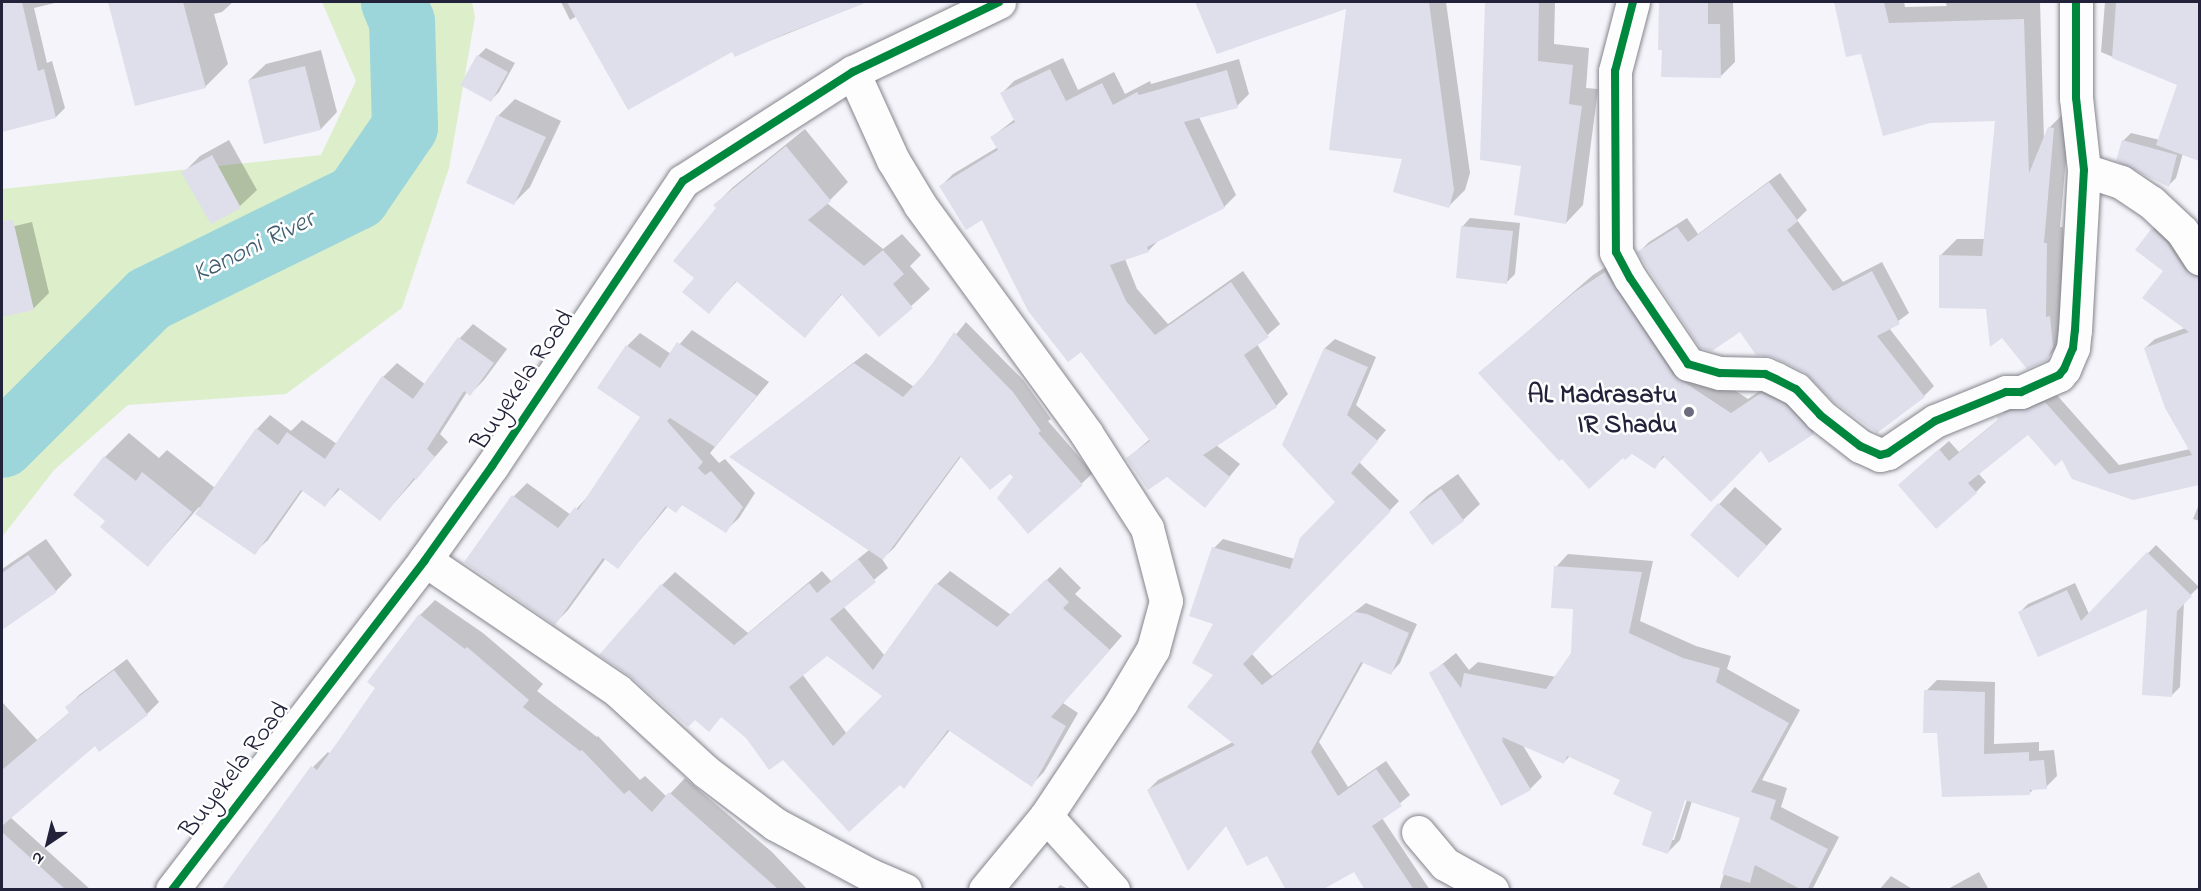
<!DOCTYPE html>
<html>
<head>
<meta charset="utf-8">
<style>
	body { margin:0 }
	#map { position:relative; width:2201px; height:891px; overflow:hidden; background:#f4f4fa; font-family:"Indie Flower",sans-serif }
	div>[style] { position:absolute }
	.green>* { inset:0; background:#ddefca }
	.shadow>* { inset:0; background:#0003 }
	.river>* { height:66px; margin:-33px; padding:0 33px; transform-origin:33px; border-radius:33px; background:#9cd6db }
	.building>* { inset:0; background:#dfdeeb }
	.roads { filter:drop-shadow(0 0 2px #85858d) drop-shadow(0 0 2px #85858d) }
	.minor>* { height:33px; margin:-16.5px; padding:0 16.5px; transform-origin:16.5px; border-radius:16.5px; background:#fdfdfe }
	.cycleway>* { height:8px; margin:-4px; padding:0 4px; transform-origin:4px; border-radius:4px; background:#00873e }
	.dots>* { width:16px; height:16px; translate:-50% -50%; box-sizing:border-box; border:3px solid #fff; border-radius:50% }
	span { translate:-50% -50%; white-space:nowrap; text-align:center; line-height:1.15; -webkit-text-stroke:5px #fff; paint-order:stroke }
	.street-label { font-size:26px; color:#22223b }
	.poi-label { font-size:26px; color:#22223b; font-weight:700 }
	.right { translate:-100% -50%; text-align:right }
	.water-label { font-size:27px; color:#405c6e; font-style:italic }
	.frame { position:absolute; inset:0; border:3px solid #22223b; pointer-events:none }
	.north { position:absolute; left:18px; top:813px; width:60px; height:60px; -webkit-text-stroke:4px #fff; paint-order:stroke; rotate:215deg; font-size:16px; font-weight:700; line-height:24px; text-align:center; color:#22223b }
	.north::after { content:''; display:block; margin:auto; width:21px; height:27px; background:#22223b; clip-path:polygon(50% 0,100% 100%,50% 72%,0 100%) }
</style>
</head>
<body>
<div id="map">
	<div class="green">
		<i style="clip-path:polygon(322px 2px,472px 2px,475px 17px,449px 168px,402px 308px,286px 394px,128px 405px,54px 470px,2px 537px,2px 189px,321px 155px,356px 81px)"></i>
	</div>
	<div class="shadow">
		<i style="clip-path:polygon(2px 2px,59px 2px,34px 8px,47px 63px,52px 61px,65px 108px,56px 117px,2px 130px)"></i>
		<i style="clip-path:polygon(121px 2px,233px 2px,222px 12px,214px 14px,228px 64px,205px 87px,112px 11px)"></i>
		<i style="clip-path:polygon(561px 2px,866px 2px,735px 55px,733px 50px,577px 16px,570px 20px)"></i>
		<i style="clip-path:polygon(1197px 2px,1446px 2px,1470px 173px,1465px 190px,1449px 206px,1404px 158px,1348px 7px,1218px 52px)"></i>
		<i style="clip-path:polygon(1500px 2px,1555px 2px,1554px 44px,1589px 48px,1586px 88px,1598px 89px,1583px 205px,1566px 223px,1523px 164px)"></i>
		<i style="clip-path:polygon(1665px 2px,1733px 2px,1735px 62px,1720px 77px,1663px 49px,1660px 6px)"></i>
		<i style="clip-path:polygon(1836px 2px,1904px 2px,1905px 7px,1947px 6px,1945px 2px,2040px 2px,2044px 141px,2049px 128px,2066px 111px,2070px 112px,2060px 227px,2063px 227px,2063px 341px,2047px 358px,1988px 308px,1941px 255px,1957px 239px,1985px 239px,1996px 119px,1930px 121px,1862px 52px,1847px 55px)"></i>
		<i style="clip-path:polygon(2105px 2px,2200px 2px,2200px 159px,2183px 153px,2176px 178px,2168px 186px,2123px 141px,2131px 133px,2160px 140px,2179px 85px,2101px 52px)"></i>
		<i style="clip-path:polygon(486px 48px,515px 63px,499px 92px,491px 100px,478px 56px)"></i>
		<i style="clip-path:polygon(321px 50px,337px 112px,321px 129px,266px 143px,249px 80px,266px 64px)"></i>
		<i style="clip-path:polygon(1063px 58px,1078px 90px,1114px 72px,1125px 94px,1150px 81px,1151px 84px,1239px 59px,1249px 94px,1237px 106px,1199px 117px,1236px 195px,1224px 207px,1160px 239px,1148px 251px,1125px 259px,1137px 289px,1168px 324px,1243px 271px,1280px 324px,1257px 344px,1288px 394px,1276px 406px,1216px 445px,1240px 464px,1205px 506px,1167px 476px,1128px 458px,1150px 439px,982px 218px,941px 186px,953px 174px,998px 147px,992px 137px,1015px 119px,1002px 93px,1014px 81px)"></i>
		<i style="clip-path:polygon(515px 99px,561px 121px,530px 187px,513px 204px,468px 182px,499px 115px)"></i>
		<i style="clip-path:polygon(805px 129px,848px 182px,827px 203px,883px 249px,902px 234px,921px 255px,910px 266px,930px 289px,879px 335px,843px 293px,805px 336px,737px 281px,708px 312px,696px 278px,718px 208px,715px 205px,733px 187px)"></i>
		<i style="clip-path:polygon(229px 140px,257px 190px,240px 206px,211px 222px,183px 173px,200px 156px)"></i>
		<i style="clip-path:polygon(1780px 173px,1807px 210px,1797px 220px,1843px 282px,1882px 262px,1909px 313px,1889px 328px,1934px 386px,1924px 396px,1805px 371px,1740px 330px,1639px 252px,1649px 242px,1687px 218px,1698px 234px)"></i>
		<i style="clip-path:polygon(1470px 218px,1520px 223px,1515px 274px,1507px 282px,1462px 227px)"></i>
		<i style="clip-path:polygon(2162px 220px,2200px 263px,2200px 484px,2134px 498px,2063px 458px,2028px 433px,1978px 473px,1986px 482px,1976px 492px,1910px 475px,1949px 441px,1959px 452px,1999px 419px,2009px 406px,2055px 393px,2119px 465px,2190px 449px,2145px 348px,2155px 339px,2185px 328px,2153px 229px)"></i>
		<i style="clip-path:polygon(32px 222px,49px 293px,34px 308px,2px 316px,2px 229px)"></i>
		<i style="clip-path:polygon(1621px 257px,1688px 360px,1748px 399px,1778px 378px,1828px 417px,1813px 433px,1761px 449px,1665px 456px,1654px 467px,1632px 453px,1480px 373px,1593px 275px)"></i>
		<i style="clip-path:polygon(evenodd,966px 322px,1024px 381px,1051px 419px,1048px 421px,1093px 473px,1029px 532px,1015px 477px,1010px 472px,962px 455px,894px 548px,882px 559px,888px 568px,843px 606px,885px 656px,937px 584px,950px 571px,1011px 615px,1060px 567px,1081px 588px,1075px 594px,1122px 636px,1063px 703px,1078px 713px,1044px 772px,1031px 785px,950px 730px,904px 787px,900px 783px,783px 758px,747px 737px,722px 716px,709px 730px,662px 585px,675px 572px,748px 633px,822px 571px,831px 581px,869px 550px,731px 457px,866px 353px,914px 387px,966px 322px,827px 654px,884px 696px,847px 734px,802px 674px,827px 654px)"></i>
		<i style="clip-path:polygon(473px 324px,507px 349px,484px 380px,470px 394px,467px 392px,440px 434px,448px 442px,380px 519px,341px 488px,325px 505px,303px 490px,268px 540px,254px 553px,199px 507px,148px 565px,107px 521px,75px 495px,105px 457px,129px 433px,159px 458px,167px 450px,215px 488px,257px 429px,270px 415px,291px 431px,302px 420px,337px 444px,383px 377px,397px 363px,426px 385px,460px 338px)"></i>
		<i style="clip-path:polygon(692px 330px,769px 382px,710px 453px,719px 463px,725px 459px,755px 493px,739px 518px,725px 531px,683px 504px,676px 511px,668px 506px,618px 567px,606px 558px,568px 610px,555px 623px,514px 496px,527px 483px,571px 515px,589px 495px,642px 417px,627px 346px,640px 333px,671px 354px)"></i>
		<i style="clip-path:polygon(1335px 339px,1376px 357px,1356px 405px,1386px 430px,1359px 462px,1399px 501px,1251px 653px,1272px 676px,1366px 603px,1417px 624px,1400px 663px,1391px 673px,1364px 661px,1319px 742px,1348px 787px,1386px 761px,1410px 795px,1382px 818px,1430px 890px,1367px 890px,1354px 870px,1267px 854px,1227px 824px,1189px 869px,1148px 790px,1158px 780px,1233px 742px,1215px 675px,1214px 548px,1223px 539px,1295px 559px,1337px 502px,1284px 445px,1325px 348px)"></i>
		<i style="clip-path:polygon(1458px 474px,1480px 504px,1463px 520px,1411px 512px,1427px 496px)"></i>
		<i style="clip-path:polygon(1735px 487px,1782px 529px,1754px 560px,1692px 534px)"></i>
		<i style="clip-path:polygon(2200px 502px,2200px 521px,2193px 519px)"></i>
		<i style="clip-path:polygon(46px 539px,72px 575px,56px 591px,2px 628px,2px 569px)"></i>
		<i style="clip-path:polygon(2156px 545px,2199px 587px,2184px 601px,2180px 687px,2172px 695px,2148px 606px,2039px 655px,2020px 612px,2028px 604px,2075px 583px,2089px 614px)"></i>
		<i style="clip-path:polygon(evenodd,1568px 554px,1653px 561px,1640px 621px,1696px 646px,1731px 656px,1727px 669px,1800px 710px,1762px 780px,1787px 788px,1781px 807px,1839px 837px,1812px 890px,1719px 890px,1742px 817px,1692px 801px,1680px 840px,1668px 852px,1654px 812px,1622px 779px,1570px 756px,1564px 762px,1522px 744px,1542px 777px,1530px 789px,1431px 673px,1456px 653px,1469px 670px,1478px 662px,1556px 677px,1572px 654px,1575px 608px,1556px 567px,1568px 554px,1686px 793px,1689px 794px,1674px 840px,1671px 840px,1686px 793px)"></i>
		<i style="clip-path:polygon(435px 600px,483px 633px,543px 684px,537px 691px,597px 737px,598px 736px,640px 780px,645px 776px,667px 797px,685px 778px,772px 852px,808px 890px,446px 890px,313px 767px,328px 752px,330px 754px,377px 688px,420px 615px)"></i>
		<i style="clip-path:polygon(127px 659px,159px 702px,147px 714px,95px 744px,10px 817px,91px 890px,2px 890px,2px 702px,37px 740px,70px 712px,67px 707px,79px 695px)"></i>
		<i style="clip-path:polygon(1937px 680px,1995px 682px,1994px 744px,2039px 742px,2039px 751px,2054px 750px,2057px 776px,2046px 787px,2034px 788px,2030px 793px,1939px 732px,1926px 691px)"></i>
		<i style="clip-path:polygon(1979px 872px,1989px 890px,1946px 890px)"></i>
		<i style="clip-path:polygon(1891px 876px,1914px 890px,1879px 890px)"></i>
		<i style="clip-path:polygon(1060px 885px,1070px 890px,1056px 890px)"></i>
	</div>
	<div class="river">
		<i style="left:2px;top:445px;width:207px;rotate:-44.8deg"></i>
		<i style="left:149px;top:299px;width:232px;rotate:-26.1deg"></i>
		<i style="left:357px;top:197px;width:85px;rotate:-55.6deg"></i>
		<i style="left:405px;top:127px;width:105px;rotate:-91.6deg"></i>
		<i style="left:402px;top:22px;width:22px;rotate:-112deg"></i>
	</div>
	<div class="building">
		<i style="clip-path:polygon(2px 2px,22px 2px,38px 71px,44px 69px,56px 118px,2px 132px)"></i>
		<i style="clip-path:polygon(108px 2px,183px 2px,206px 88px,135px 106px)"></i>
		<i style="clip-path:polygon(567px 2px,862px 2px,863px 4px,785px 34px,735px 57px,732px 52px,628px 110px)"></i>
		<i style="clip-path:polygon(1195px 2px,1429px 2px,1454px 190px,1449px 208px,1393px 192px,1402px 159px,1329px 150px,1346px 9px,1217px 54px)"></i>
		<i style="clip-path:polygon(1485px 2px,1539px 2px,1538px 61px,1573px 65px,1569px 104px,1582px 106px,1566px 224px,1514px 215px,1521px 166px,1480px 160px)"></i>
		<i style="clip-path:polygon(1659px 2px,1708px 2px,1708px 24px,1720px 24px,1721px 78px,1661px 77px,1662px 50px,1658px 50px)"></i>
		<i style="clip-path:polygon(1834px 2px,1884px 2px,1889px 23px,2024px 19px,2029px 173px,2048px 127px,2054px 128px,2044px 243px,2047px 243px,2046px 317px,2050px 316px,2053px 347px,2047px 360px,2027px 369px,2002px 338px,1990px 347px,1986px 309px,1939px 308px,1939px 255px,1982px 256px,1995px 121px,1930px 123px,1883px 136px,1861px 54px,1846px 57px)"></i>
		<i style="clip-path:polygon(2116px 2px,2199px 2px,2199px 161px,2156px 145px,2177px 85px,2112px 58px)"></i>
		<i style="clip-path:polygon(477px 55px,508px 72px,491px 102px,460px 85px)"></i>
		<i style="clip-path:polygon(305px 66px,321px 130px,264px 144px,248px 80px)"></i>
		<i style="clip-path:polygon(1050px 69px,1066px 101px,1102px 83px,1113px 105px,1137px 92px,1139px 95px,1227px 70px,1238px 108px,1184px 122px,1225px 208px,1147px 247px,1149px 252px,1110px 265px,1126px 301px,1155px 335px,1231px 282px,1269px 337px,1244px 355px,1277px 407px,1203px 455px,1230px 477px,1205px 508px,1167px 477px,1148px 490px,1126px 458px,1150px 441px,1081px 352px,1068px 362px,1028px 311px,982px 220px,966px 230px,939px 186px,998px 150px,990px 137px,1015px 122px,1000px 93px)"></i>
		<i style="clip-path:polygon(497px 115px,546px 137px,514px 205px,466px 183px)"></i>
		<i style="clip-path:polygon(2122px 140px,2177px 155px,2169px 187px,2116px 161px)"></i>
		<i style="clip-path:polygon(786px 146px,831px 201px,808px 220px,864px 266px,883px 250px,904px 274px,893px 284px,913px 308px,879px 337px,841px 294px,805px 338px,736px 281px,709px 314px,682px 292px,694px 278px,673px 261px,716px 208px,713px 205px)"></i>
		<i style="clip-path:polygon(212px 155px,241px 208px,211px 224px,181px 172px)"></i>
		<i style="clip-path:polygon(1769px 182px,1798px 221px,1787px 230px,1833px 291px,1872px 271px,1900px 324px,1877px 336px,1925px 397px,1877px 433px,1833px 401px,1804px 372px,1773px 357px,1756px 355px,1740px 332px,1712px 351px,1700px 348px,1637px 252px,1677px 227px,1688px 242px)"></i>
		<i style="clip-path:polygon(13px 220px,34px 310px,2px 317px,2px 221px)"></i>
		<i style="clip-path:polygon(1461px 226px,1513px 231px,1507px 284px,1456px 278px)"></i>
		<i style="clip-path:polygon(2152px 228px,2167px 243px,2185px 270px,2199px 278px,2199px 485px,2133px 500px,2072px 479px,2062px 460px,2055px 466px,2028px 435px,1968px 483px,1977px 493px,1936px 529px,1898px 485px,1939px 449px,1949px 461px,1998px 420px,1997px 416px,2010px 411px,2028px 409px,2045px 402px,2109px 474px,2192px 455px,2165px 408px,2144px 348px,2189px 332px,2142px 298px,2163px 271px,2135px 250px)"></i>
		<i style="clip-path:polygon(1605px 272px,1673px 375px,1731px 413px,1761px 393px,1785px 404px,1814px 434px,1769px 463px,1761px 451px,1711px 502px,1663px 456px,1655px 469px,1632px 454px,1625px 460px,1623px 458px,1589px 489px,1562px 459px,1559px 461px,1478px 373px,1576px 291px)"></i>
		<i style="clip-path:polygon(954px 332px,1013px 392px,1041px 431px,1038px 433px,1083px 485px,1028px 534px,997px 498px,1013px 477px,1010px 474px,990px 490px,960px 456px,883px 560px,729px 457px,854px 363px,903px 397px,928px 370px)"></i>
		<i style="clip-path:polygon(458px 337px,494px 363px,470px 396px,464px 391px,427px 449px,435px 457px,416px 480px,414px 478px,380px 521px,338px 488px,325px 507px,301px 490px,255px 555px,195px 514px,256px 428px,278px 445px,287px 432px,325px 459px,382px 376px,413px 399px)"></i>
		<i style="clip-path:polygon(677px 342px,757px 396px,715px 447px,670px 418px,667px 421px,703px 462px,698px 468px,705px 475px,711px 471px,743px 507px,726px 533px,682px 505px,676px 513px,666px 506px,618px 569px,603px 558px,555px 625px,464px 562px,512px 495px,558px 528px,575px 507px,578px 510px,640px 417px,597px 388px,626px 345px,660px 368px)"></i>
		<i style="clip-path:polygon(1324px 348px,1368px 367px,1347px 415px,1378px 441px,1351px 473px,1391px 511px,1243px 664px,1262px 685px,1355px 612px,1367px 614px,1409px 633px,1391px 675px,1361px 662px,1311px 752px,1338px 796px,1376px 769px,1402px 806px,1372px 826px,1414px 890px,1365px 890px,1354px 872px,1322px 890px,1286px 890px,1267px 856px,1247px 866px,1226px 826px,1188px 871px,1147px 790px,1235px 745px,1187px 707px,1213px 675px,1192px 663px,1213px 624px,1189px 616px,1212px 547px,1290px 569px,1300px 538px,1335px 502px,1282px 445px)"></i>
		<i style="clip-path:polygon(104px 456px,136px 481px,142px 472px,192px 512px,148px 567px,100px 527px,105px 521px,73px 495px)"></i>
		<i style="clip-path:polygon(1441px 489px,1464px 521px,1432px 545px,1409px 512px)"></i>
		<i style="clip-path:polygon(1718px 503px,1767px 546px,1738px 578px,1690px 535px)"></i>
		<i style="clip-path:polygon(2147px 552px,2192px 596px,2177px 611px,2172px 697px,2142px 695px,2147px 609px,2038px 657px,2018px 612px,2067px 590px,2081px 621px)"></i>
		<i style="clip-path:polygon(28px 555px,57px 592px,2px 630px,2px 573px)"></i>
		<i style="clip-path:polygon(evenodd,858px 559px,876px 582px,830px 619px,873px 670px,936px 583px,997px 627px,1046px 579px,1069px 602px,1063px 608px,1110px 650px,1051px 717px,1066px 726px,1032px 787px,948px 730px,904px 789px,900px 785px,849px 832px,783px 760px,769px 770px,746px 738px,721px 717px,709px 732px,695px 720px,688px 727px,630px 676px,599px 655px,661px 584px,734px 645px,809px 583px,817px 593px,858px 559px,827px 656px,882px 696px,833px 746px,789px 687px,827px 656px)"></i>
		<i style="clip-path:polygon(1554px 566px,1642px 572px,1629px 633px,1683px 658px,1720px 668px,1716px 682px,1789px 723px,1751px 792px,1776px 800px,1770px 819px,1828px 849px,1807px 890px,1802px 890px,1755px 865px,1750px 883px,1722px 874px,1740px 818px,1685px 800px,1668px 854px,1642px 845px,1652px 812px,1613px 794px,1620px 780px,1567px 756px,1564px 764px,1502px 737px,1504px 741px,1501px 739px,1531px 790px,1501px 806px,1429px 673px,1443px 664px,1461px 688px,1464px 673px,1546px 689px,1571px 653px,1573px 609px,1551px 608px)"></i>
		<i style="clip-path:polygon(419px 614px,465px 649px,467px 647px,529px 700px,523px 707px,580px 751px,582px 750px,624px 794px,629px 790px,652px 812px,669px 792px,779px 890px,221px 890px,311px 766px,317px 770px,339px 740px,375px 688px,367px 682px)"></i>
		<i style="clip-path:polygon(114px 670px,148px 715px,99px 752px,95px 746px,2px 826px,2px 770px,69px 713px,65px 707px)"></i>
		<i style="clip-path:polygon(1924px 690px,1985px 692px,1984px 754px,2029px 752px,2029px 761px,2044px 760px,2047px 789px,2030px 790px,2030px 795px,1942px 797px,1937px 733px,1923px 733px)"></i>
		<i style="clip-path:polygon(2px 832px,66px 890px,2px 890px)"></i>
	</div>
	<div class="roads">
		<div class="minor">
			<i style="left:1633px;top:2px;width:71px;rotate:104.6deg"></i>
			<i style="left:1615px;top:71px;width:181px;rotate:89.7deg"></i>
			<i style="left:1616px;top:252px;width:30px;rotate:62deg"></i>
			<i style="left:1630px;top:278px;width:104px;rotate:56deg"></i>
			<i style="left:1688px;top:364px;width:33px;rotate:16deg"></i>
			<i style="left:1720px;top:373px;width:45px;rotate:1.3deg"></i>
			<i style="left:1765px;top:374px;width:12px;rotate:24deg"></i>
			<i style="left:1776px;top:379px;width:22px;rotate:27deg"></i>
			<i style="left:1796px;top:389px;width:35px;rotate:47deg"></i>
			<i style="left:1820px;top:415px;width:51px;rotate:37.8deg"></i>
			<i style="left:1860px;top:446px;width:22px;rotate:24deg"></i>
			<i style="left:1880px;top:455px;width:8px;rotate:-14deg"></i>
			<i style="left:1888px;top:453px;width:57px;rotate:-34.2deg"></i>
			<i style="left:1935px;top:421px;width:77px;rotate:-22.2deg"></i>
			<i style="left:2006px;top:392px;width:15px"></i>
			<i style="left:2021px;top:392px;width:42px;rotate:-24.1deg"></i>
			<i style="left:2059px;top:375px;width:8px;rotate:-50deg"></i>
			<i style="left:2064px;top:369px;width:23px;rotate:-67deg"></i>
			<i style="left:2073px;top:348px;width:18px;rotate:-84deg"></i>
			<i style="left:2075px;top:330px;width:160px;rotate:-86.8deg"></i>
			<i style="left:2084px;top:170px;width:72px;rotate:-96.3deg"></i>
			<i style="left:2076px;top:98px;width:96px;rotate:-90deg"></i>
			<i style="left:853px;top:72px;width:97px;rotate:65.6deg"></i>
			<i style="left:893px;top:160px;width:52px;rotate:59deg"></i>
			<i style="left:920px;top:205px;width:282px;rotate:53.9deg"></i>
			<i style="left:1086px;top:433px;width:113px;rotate:57.3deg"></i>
			<i style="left:1147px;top:528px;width:75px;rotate:75.4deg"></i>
			<i style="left:1166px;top:601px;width:50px;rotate:105.2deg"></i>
			<i style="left:1153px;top:649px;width:63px;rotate:120.7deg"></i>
			<i style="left:1121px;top:703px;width:136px;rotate:123.6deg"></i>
			<i style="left:1046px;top:816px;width:96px;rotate:129.5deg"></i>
			<i style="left:2084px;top:170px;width:39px;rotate:18deg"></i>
			<i style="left:2121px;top:182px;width:36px;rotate:34deg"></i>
			<i style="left:2151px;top:202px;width:42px;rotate:43.1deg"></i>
			<i style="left:2182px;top:231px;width:33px;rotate:57deg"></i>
			<i style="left:425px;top:560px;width:232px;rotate:34.1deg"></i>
			<i style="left:617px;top:690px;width:120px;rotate:42.6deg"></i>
			<i style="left:705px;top:771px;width:88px;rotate:37.1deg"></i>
			<i style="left:775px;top:824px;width:108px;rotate:28.2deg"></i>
			<i style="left:870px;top:875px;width:38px;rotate:23deg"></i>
			<i style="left:1046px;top:816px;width:100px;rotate:47.8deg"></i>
			<i style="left:1418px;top:832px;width:42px;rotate:49.8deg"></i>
			<i style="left:1445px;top:864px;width:54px;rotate:29deg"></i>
			<i style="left:172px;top:890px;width:416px;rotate:-52.5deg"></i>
			<i style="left:425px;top:560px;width:115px;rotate:-54.5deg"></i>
			<i style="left:492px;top:466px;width:343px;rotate:-56.2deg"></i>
			<i style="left:683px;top:181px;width:202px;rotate:-32.7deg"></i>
			<i style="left:853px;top:72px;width:162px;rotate:-25.6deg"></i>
		</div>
	</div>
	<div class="cycleway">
		<i style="left:1633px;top:2px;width:71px;rotate:104.6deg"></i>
		<i style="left:1615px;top:71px;width:181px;rotate:89.7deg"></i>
		<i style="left:1616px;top:252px;width:30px;rotate:62deg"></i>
		<i style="left:1630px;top:278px;width:104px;rotate:56deg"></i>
		<i style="left:1688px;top:364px;width:33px;rotate:16deg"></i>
		<i style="left:1720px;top:373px;width:45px;rotate:1.3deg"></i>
		<i style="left:1765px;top:374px;width:12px;rotate:24deg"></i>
		<i style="left:1776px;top:379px;width:22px;rotate:27deg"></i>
		<i style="left:1796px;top:389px;width:35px;rotate:47deg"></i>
		<i style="left:1820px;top:415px;width:51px;rotate:37.8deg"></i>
		<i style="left:1860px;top:446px;width:22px;rotate:24deg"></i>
		<i style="left:1880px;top:455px;width:8px;rotate:-14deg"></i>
		<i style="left:1888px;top:453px;width:57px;rotate:-34.2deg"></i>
		<i style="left:1935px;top:421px;width:77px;rotate:-22.2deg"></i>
		<i style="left:2006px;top:392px;width:15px"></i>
		<i style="left:2021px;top:392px;width:42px;rotate:-24.1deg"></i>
		<i style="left:2059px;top:375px;width:8px;rotate:-50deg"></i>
		<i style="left:2064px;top:369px;width:23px;rotate:-67deg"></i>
		<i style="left:2073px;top:348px;width:18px;rotate:-84deg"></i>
		<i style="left:2075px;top:330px;width:160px;rotate:-86.8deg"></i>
		<i style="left:2084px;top:170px;width:72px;rotate:-96.3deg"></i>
		<i style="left:2076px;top:98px;width:96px;rotate:-90deg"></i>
		<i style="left:172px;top:890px;width:416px;rotate:-52.5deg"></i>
		<i style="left:425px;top:560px;width:115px;rotate:-54.5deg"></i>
		<i style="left:492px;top:466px;width:343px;rotate:-56.2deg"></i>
		<i style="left:683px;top:181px;width:202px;rotate:-32.7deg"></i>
		<i style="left:853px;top:72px;width:162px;rotate:-25.6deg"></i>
	</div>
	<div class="dots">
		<i style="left:1689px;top:412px;background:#6c6c7e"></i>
	</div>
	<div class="street-label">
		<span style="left:524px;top:381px;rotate:-56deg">Buyekela Road</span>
		<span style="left:236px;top:771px;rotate:-53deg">Buyekela Road</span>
	</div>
	<div class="poi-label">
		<span class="right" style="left:1677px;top:412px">AL Madrasatu<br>IR Shadu</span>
	</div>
	<div class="water-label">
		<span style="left:254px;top:247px;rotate:-26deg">Kanoni River</span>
	</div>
	<div class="frame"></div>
	<div class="north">N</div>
</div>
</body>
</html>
